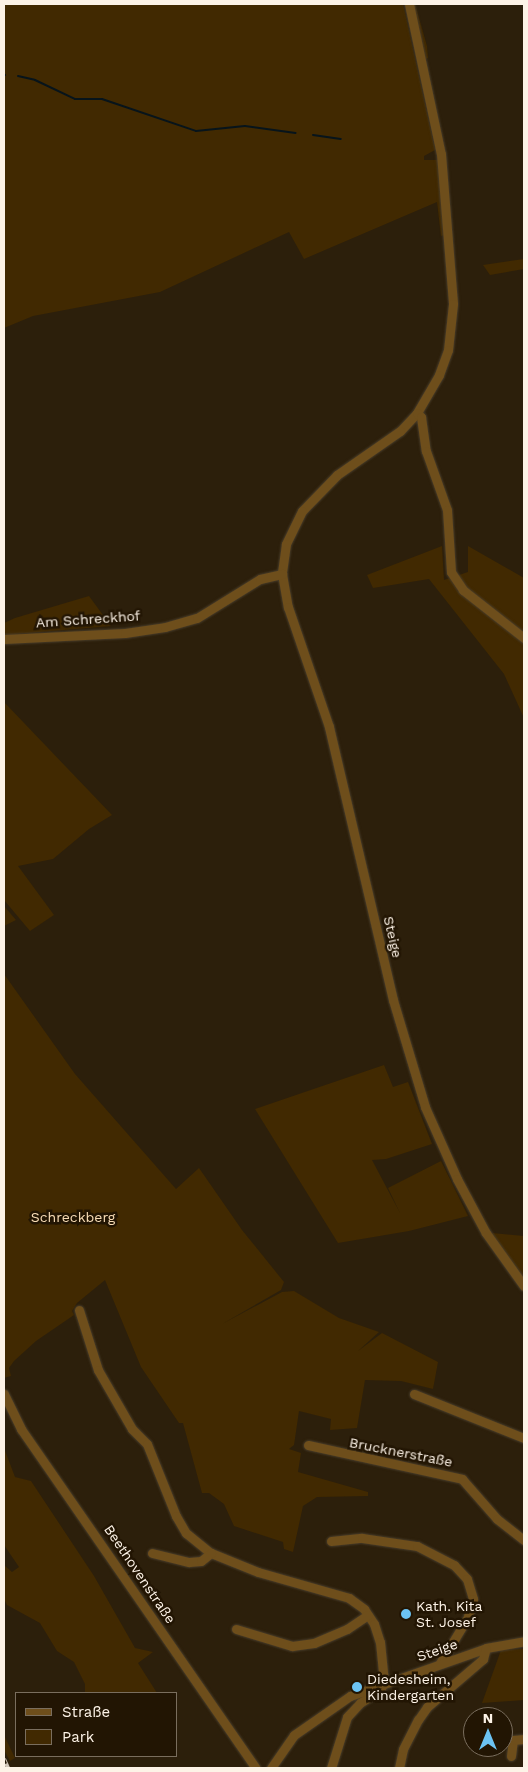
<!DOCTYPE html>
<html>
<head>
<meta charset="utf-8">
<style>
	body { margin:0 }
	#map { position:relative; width:528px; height:1772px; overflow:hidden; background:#2c1f0b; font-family:"Work Sans",sans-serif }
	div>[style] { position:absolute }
	.green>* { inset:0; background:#412901 }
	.stream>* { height:2px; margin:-1px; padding:0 1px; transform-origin:1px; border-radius:1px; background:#07141b }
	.roads { filter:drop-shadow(0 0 1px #493d2a) drop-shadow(0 0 1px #493d2a) }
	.minor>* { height:9px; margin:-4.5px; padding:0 4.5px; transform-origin:4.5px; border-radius:4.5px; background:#6e4e1b }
	.rail>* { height:4px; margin-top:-2px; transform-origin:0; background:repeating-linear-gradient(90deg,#221503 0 5.5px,#d1c6b9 0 11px); box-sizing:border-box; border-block:1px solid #d1c6b9 }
	.dots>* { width:14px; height:14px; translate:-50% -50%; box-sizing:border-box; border:2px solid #221503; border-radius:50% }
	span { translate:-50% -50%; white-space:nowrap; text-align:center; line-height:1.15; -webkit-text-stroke:5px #221503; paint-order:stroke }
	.street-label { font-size:14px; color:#fdf3e7 }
	.park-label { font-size:14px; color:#f8dcb6 }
	.poi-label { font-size:14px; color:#fdf3e7 }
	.left { translate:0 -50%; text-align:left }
	.frame { position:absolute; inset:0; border:5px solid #fdf3e7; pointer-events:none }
	.legend { position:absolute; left:15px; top:1692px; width:162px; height:65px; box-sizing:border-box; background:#221503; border:1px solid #7a6e5e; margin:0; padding:6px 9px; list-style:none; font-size:15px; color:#fdf3e7 }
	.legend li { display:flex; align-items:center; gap:10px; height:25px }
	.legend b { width:25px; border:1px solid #7a6e5e }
	.north { position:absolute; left:463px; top:1707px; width:50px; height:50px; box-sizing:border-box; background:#221503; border:1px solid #7a6e5e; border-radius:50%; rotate:0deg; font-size:14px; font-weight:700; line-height:20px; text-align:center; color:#fdf3e7 }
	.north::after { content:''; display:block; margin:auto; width:18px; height:22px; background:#6cc3f3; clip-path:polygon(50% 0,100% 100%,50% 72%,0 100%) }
</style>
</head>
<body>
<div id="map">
	<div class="green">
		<i style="clip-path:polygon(4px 4px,403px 4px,435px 150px,424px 156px,424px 160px,438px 160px,445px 235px,441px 236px,437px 202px,304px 259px,289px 232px,160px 292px,33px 316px,4px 328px)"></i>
		<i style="clip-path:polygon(412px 4px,415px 4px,427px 46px,428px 58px,425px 59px)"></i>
		<i style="clip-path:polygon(524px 259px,524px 269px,490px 275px,483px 265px)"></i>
		<i style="clip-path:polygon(442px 546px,444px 580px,468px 572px,468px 546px,524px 578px,524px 718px,504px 674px,429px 579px,373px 588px,367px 575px)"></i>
		<i style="clip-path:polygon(89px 596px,111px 626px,4px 635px,4px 623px,15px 618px)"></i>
		<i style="clip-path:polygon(4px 702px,112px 815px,89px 829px,53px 859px,18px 866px,54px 915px,30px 931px,4px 900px)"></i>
		<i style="clip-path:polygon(4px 906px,16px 920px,4px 926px)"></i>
		<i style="clip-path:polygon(4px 974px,75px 1074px,176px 1189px,199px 1168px,242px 1230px,284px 1282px,281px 1290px,222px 1324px,282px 1292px,294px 1291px,339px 1318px,379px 1332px,358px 1351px,382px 1333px,438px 1362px,433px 1389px,401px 1381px,365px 1380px,357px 1428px,330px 1430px,331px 1419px,299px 1411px,294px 1445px,289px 1449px,301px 1453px,298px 1472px,368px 1492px,368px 1496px,317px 1497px,303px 1506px,293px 1552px,284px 1549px,283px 1542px,234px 1526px,224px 1504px,209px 1493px,202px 1493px,183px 1423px,179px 1423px,141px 1367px,105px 1280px,77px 1303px,72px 1311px,74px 1315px,36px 1341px,14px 1361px,9px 1368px,11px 1376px,4px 1378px)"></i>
		<i style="clip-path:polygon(384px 1065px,393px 1087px,408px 1082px,432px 1144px,386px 1159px,372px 1160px,400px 1213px,388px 1188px,441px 1161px,468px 1216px,409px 1231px,338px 1243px,255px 1109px)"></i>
		<i style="clip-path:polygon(492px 1233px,524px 1236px,524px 1286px,519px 1279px)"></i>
		<i style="clip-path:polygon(4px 1448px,15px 1477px,31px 1481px,94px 1576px,135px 1648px,153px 1652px,138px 1663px,157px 1693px,85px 1693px,85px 1684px,74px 1662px,57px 1651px,40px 1623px,7px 1605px,4px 1599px,4px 1565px,12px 1572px,19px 1567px,4px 1545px)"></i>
		<i style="clip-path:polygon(524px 1649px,524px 1700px,482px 1703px,501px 1650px)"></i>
		<i style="clip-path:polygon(4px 1735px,15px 1758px,10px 1761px,4px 1750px)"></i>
	</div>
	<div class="stream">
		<i style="left:4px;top:75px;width:1px"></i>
		<i style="left:18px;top:76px;width:17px;rotate:13deg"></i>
		<i style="left:35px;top:80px;width:44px;rotate:25.4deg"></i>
		<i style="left:75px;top:99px;width:27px"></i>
		<i style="left:102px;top:99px;width:99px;rotate:18.8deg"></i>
		<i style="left:196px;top:131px;width:49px;rotate:-5.8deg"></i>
		<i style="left:245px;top:126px;width:51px;rotate:7.8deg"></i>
		<i style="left:313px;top:135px;width:28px;rotate:8deg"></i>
	</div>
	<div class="roads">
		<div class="minor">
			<i style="left:409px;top:4px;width:153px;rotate:78deg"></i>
			<i style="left:441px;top:154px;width:150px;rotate:85.4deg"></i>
			<i style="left:453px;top:304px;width:46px;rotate:96.2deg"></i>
			<i style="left:448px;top:350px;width:27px;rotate:110deg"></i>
			<i style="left:439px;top:375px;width:44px;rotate:120.1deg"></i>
			<i style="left:417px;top:413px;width:25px;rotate:133deg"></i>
			<i style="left:400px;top:431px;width:77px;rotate:145.1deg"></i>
			<i style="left:337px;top:475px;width:50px;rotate:134.2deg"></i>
			<i style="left:302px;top:511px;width:37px;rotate:116deg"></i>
			<i style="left:286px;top:544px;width:30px;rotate:98deg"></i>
			<i style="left:282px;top:574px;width:34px;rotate:80deg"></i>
			<i style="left:288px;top:607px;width:127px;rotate:71.1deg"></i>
			<i style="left:329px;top:727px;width:280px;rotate:76.8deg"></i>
			<i style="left:393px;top:1000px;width:112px;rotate:73.3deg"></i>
			<i style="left:425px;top:1107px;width:79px;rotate:66deg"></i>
			<i style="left:457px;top:1179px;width:61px;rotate:61.8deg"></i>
			<i style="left:486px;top:1233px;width:65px;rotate:54.4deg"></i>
			<i style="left:417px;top:413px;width:6px;rotate:45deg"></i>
			<i style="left:421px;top:417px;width:34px;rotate:82deg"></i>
			<i style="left:426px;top:451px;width:63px;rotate:70.4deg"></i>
			<i style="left:447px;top:510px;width:62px;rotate:86.3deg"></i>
			<i style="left:451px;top:572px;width:22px;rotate:56deg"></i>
			<i style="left:463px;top:590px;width:78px;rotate:38.2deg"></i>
			<i style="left:4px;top:639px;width:121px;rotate:-2.8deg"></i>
			<i style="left:125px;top:633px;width:40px;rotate:-8.5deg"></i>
			<i style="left:165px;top:627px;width:33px;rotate:-16deg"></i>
			<i style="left:197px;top:618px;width:74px;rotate:-31.8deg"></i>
			<i style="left:260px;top:579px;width:23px;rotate:-13deg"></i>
			<i style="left:79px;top:1310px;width:63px;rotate:72.4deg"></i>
			<i style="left:98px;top:1370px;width:68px;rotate:60deg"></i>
			<i style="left:132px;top:1429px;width:21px;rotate:45deg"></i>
			<i style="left:147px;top:1444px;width:78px;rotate:68.1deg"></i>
			<i style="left:176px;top:1516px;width:20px;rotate:60deg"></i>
			<i style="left:186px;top:1533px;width:32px;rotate:39deg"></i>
			<i style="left:211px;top:1553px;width:51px;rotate:22deg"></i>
			<i style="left:258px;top:1572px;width:95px;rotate:15.9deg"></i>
			<i style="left:349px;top:1598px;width:19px;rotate:36deg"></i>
			<i style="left:364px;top:1609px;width:18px;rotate:56deg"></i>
			<i style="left:374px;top:1624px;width:19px;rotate:72deg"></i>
			<i style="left:380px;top:1642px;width:40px;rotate:84.3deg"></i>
			<i style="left:384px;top:1682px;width:9px;rotate:117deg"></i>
			<i style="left:380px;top:1690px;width:24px;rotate:147deg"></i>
			<i style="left:360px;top:1703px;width:19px;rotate:133deg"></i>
			<i style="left:347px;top:1717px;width:53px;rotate:107.4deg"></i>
			<i style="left:4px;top:1394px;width:39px;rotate:64deg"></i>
			<i style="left:21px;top:1429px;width:412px;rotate:55.3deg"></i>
			<i style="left:414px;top:1394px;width:118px;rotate:21.8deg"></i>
			<i style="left:308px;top:1445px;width:158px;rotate:12.4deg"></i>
			<i style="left:462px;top:1479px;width:53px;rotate:48.8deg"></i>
			<i style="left:497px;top:1519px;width:34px;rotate:38deg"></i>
			<i style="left:331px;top:1541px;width:31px;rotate:-6deg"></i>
			<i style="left:362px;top:1538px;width:56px;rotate:8.3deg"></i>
			<i style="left:417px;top:1546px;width:42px;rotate:27.2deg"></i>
			<i style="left:454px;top:1565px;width:19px;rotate:47deg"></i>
			<i style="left:467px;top:1579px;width:21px;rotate:73deg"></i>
			<i style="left:473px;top:1599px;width:19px;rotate:106deg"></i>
			<i style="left:468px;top:1617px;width:54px;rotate:121.3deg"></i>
			<i style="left:152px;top:1553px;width:38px;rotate:14deg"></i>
			<i style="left:189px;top:1562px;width:12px;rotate:-5deg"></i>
			<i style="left:201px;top:1561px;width:13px;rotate:-39deg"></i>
			<i style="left:236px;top:1629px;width:59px;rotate:16.9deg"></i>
			<i style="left:292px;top:1646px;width:22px;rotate:-8deg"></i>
			<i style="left:314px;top:1643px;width:36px;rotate:-23deg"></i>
			<i style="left:347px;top:1629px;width:25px;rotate:-34deg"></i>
			<i style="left:511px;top:1756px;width:16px;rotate:-83deg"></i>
			<i style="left:513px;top:1740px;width:11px;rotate:-5deg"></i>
			<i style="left:271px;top:1768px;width:40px;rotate:-55.1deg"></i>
			<i style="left:294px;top:1735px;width:68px;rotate:-34.9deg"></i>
			<i style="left:350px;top:1696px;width:144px;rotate:-19.4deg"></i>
			<i style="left:486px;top:1648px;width:39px;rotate:-10deg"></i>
			<i style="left:399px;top:1768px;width:19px;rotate:-78deg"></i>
			<i style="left:403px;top:1749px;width:33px;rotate:-63deg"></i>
			<i style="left:418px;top:1720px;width:16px;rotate:-55deg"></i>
			<i style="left:427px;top:1707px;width:74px;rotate:-40.6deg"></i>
			<i style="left:483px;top:1659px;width:11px;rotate:-75deg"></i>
		</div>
	</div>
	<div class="rail">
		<i style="left:4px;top:1759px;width:10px;rotate:66deg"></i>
	</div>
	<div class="dots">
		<i style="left:406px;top:1614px;background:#6cc3f3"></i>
		<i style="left:357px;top:1687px;background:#6cc3f3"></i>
	</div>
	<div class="street-label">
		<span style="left:88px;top:619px;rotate:-4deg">Am Schreckhof</span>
		<span style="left:393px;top:937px;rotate:77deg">Steige</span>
		<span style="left:401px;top:1452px;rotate:11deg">Brucknerstraße</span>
		<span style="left:140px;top:1574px;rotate:56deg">Beethovenstraße</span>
		<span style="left:437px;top:1650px;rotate:-19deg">Steige</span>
	</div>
	<div class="park-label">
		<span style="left:73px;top:1217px">Schreckberg</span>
	</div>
	<div class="poi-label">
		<span class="left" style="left:416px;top:1614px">Kath. Kita<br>St. Josef</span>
		<span class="left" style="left:367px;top:1687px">Diedesheim,<br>Kindergarten</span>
	</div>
	<div class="frame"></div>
	<ul class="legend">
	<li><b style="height:6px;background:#6e4e1b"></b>Straße</li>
	<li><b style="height:14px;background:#412901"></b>Park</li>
	</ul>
	<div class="north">N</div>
</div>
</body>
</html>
